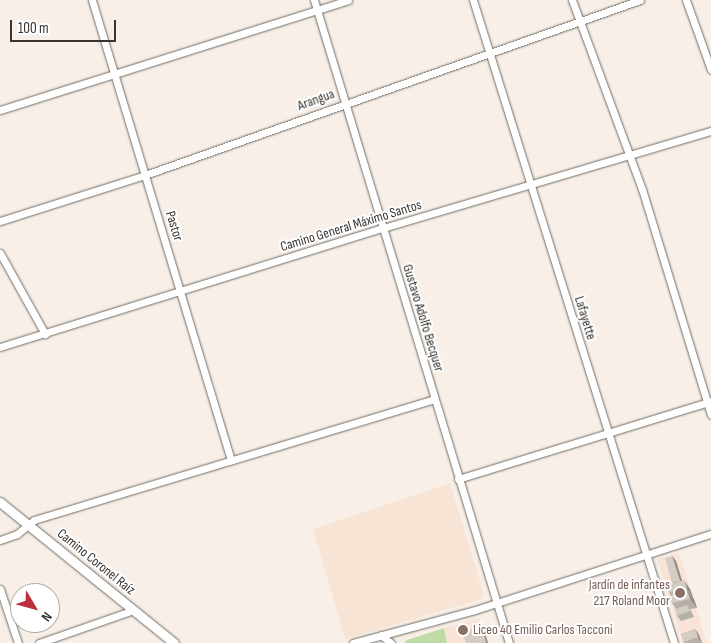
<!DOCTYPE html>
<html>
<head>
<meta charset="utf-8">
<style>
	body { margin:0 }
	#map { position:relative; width:711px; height:643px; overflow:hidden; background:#f8f0e8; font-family:"Sofia Sans Condensed",sans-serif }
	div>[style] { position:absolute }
	.industrial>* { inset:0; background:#f7e4d4 }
	.education>* { inset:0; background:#f9e3d6 }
	.green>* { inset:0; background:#bfdba6 }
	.roads { filter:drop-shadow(0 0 1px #716b64) drop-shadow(0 0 1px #716b64) }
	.minor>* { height:7px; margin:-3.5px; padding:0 3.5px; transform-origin:3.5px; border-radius:3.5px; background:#fff }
	.tertiary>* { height:9px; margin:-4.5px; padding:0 4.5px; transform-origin:4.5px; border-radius:4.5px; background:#fff }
	.wall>* { inset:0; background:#b6b0a9 }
	.shaded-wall>* { inset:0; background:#949089 }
	.building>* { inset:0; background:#d4cdc4 }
	.dots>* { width:14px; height:14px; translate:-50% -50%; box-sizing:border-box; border:2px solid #fff; border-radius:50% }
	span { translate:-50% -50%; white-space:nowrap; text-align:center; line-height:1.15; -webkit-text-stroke:4px #fff; paint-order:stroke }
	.street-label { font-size:14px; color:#383532 }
	.education-label { font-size:14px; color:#785e54 }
	.right { translate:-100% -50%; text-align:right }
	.left { translate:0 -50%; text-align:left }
	.north { position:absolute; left:10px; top:583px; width:50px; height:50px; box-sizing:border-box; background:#fff; border:1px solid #afaead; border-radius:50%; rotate:127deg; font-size:14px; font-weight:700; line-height:20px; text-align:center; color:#383532 }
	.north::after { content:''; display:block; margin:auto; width:18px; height:22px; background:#be2d3c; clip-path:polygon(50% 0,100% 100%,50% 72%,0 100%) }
	.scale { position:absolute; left:10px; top:20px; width:106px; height:22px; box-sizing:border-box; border:2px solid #383532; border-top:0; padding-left:6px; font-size:15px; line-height:18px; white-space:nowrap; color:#383532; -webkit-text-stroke:4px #fff; paint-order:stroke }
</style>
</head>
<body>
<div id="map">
	<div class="industrial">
		<i style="clip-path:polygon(450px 483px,484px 594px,482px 599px,345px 639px,313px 529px)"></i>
	</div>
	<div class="education">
		<i style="clip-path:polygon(679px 553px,707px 643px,683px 643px,657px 559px)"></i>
		<i style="clip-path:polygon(479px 618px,488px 643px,447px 643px,444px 628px)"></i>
	</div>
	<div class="green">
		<i style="clip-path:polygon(444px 628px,447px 643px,404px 643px,407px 640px)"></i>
	</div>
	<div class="roads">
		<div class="minor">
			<i style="left:92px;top:0;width:481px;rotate:73.2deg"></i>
			<i style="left:314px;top:0;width:672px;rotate:73.13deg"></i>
			<i style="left:473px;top:0;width:674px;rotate:72.64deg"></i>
			<i style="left:572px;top:0;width:202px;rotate:69.7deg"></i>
			<i style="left:642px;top:189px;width:236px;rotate:73deg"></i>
			<i style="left:686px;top:0;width:74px;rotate:70.3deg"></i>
			<i style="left:0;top:110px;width:365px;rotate:-17.5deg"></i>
			<i style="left:0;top:221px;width:152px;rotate:-17.6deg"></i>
			<i style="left:145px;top:175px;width:525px;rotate:-19.47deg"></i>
			<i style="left:0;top:253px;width:93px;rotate:60.9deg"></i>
			<i style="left:0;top:347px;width:401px;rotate:-17.3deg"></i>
			<i style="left:383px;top:228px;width:342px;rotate:-16.5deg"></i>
			<i style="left:458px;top:479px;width:265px;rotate:-17.1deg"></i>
			<i style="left:0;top:540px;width:18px;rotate:-19deg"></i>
			<i style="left:17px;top:534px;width:22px;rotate:-39deg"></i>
			<i style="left:34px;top:520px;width:418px;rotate:-16.8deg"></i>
			<i style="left:0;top:589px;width:57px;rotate:71.6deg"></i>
			<i style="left:381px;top:635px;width:13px;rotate:39deg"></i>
			<i style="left:39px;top:643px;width:101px;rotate:-19.2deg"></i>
			<i style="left:353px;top:643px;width:126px;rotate:-15.1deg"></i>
			<i style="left:475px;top:610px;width:248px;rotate:-17.9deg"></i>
		</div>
		<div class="tertiary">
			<i style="left:0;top:502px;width:224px;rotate:39deg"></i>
		</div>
	</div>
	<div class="wall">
		<i style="clip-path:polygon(672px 556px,676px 561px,682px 581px,690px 589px,697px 608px,690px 609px,694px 617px,681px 621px,677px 616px,676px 609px,672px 603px,671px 596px,669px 593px,673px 584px)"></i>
		<i style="clip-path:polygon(695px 629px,699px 635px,702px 643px,684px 643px,681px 634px)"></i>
	</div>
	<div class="shaded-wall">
		<i style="clip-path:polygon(672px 556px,676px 561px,684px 587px,680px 581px)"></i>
		<i style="clip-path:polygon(684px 580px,690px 589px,693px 598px,687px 589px)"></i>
		<i style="clip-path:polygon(687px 591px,694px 599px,697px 608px,690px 599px)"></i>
		<i style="clip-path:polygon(481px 626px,485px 632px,488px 643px,486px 643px)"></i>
		<i style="clip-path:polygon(695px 629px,699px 635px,702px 643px,698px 637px)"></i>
	</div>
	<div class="building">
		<i style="clip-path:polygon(672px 556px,680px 581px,672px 583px,665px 558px)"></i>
		<i style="clip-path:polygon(684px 580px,687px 589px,684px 592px,687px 591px,690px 599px,672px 603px,670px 596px,681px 592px,680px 589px,669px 593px,666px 586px)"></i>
		<i style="clip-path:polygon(687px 605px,690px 611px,677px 616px,675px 609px)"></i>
		<i style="clip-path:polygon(481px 626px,486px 643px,466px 643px,462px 632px)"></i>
		<i style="clip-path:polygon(695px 629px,698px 637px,684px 642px,681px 634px)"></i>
	</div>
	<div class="dots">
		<i style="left:680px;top:593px;background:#8d6e63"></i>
		<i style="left:463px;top:630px;background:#8d6e63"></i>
	</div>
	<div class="street-label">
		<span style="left:316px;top:100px;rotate:-20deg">Arangua</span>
		<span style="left:174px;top:226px;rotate:73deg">Pastor</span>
		<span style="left:351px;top:226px;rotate:-17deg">Camino General Máximo Santos</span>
		<span style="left:423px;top:318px;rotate:73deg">Gustavo Adolfo Becquer</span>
		<span style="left:585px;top:318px;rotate:73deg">Lafayette</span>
		<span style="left:96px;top:562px;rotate:39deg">Camino Coronel Raíz</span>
	</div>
	<div class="education-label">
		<span class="right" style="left:670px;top:593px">Jardín de infantes<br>217 Roland Moor</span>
		<span class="left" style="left:473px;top:630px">Liceo 40 Emilio Carlos Tacconi</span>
	</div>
	<div class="north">N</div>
	<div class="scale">100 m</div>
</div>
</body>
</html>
